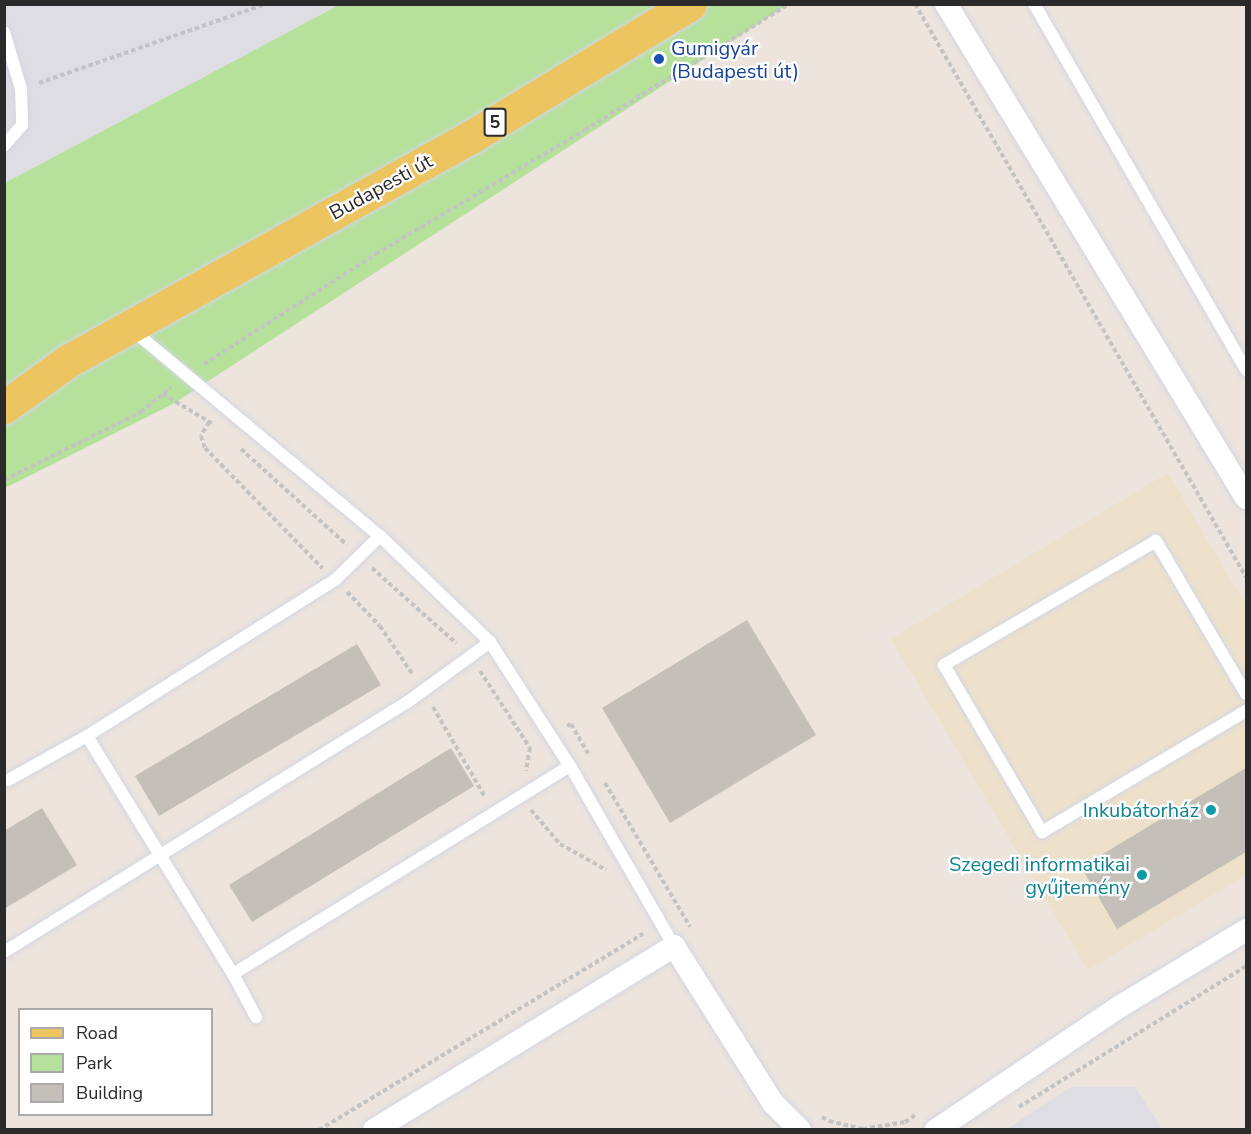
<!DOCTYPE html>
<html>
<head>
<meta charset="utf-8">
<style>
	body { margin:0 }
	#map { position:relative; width:1251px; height:1134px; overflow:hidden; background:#ece4dd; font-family:"Nunito Sans",sans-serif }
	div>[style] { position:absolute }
	.industrial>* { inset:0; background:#dfdde4 }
	.education>* { inset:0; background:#ede1cc }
	.green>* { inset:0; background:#b6e19b }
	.building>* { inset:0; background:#c4bfb8 }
	.path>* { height:4px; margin-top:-2px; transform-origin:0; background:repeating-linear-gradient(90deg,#c3c3c3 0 4.5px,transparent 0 7.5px) }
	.roads { filter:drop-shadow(0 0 2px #d2d6e3) drop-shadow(0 0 2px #d2d6e3) }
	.lane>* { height:12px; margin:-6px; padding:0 6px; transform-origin:6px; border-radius:6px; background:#fff }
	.street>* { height:22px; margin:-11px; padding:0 11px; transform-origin:11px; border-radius:11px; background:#fff }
	.primary>* { height:33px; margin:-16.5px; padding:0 16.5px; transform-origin:16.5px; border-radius:16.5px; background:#ecc561 }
	.dots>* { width:16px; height:16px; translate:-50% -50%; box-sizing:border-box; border:3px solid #fff; border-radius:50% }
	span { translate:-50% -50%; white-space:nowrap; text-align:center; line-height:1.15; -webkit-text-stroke:4.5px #fff; paint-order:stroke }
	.shield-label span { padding:2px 4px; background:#fff; border:2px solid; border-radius:4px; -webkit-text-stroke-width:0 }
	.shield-label { font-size:18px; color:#2a2a2a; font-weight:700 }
	.transit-label { font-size:20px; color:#164399 }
	.left { translate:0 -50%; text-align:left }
	.street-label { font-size:20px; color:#2a2a2a }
	.culture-label { font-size:20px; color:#0d838f }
	.right { translate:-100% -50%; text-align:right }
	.frame { position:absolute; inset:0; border:6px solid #2a2a2a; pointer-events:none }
	.legend { position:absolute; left:18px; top:1008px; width:195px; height:108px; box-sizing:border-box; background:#fff; border:2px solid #aaa; margin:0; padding:8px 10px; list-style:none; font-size:18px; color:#2a2a2a }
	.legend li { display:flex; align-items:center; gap:12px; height:30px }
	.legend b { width:30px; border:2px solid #aaa }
</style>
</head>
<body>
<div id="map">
	<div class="industrial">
		<i style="clip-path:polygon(5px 5px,339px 5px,5px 183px)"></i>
		<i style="clip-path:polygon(1071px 1087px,1135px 1087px,1162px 1129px,1007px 1129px)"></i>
	</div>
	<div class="education">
		<i style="clip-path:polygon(1168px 473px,1246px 606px,1246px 875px,1088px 970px,891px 639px)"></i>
	</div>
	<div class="green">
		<i style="clip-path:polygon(339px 5px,787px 5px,173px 404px,5px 488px,5px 183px)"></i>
	</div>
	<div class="building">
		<i style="clip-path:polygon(747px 620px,816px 735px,670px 823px,602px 708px)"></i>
		<i style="clip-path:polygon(357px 644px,381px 685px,159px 816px,135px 776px)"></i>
		<i style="clip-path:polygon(451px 748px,474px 786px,252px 922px,229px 885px)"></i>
		<i style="clip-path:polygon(1246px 768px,1246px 852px,1117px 929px,1081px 867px)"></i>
		<i style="clip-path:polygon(42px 808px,77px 865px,4px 909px,4px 831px)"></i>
	</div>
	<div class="path">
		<i style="left:915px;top:4px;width:662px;rotate:59.99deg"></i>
		<i style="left:39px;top:83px;width:240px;rotate:-19.2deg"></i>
		<i style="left:204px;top:364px;width:204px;rotate:-32.6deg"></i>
		<i style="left:376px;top:254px;width:243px;rotate:-30.7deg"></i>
		<i style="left:585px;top:130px;width:240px;rotate:-31.7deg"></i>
		<i style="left:163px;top:394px;width:58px;rotate:31deg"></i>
		<i style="left:209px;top:422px;width:16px;rotate:120deg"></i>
		<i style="left:201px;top:436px;width:13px;rotate:72deg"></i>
		<i style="left:205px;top:448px;width:168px;rotate:45.7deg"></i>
		<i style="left:241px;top:449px;width:143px;rotate:42.2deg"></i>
		<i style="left:4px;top:480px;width:153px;rotate:-26.4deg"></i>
		<i style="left:141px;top:412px;width:39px;rotate:-40deg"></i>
		<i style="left:372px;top:568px;width:113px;rotate:41.8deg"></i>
		<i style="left:347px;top:592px;width:47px;rotate:45.9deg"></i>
		<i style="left:380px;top:626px;width:59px;rotate:56deg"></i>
		<i style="left:480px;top:671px;width:92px;rotate:57deg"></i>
		<i style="left:530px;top:748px;width:23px;rotate:100deg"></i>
		<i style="left:433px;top:707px;width:104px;rotate:60deg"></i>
		<i style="left:567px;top:726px;width:4px;rotate:-27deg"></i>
		<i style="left:571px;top:724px;width:34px;rotate:60deg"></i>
		<i style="left:605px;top:783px;width:167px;rotate:59.4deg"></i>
		<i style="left:531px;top:810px;width:45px;rotate:49.5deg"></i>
		<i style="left:560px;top:844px;width:53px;rotate:29.5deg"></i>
		<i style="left:1019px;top:1107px;width:267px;rotate:-31.8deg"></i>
		<i style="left:822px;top:1117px;width:8px;rotate:30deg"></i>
		<i style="left:829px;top:1121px;width:35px;rotate:13deg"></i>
		<i style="left:863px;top:1129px;width:43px;rotate:-9.5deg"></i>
		<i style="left:905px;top:1122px;width:12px;rotate:-35deg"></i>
		<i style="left:319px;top:1130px;width:379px;rotate:-31.2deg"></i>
	</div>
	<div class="roads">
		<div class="lane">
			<i style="left:1034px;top:4px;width:423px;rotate:59.9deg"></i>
			<i style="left:4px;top:32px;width:59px;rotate:73.4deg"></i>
			<i style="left:21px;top:89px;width:36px;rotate:88deg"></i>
			<i style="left:22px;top:125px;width:28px;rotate:131deg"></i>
			<i style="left:130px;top:328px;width:325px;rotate:39.8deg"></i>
			<i style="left:380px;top:536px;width:153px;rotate:43.9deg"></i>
			<i style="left:490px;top:642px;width:148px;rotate:57.2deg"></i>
			<i style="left:570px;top:766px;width:208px;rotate:60deg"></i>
			<i style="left:1246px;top:694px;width:178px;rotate:-120.5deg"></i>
			<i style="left:1156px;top:541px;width:246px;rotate:149.7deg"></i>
			<i style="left:944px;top:665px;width:194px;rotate:59.6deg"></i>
			<i style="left:1042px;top:832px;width:237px;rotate:-30.7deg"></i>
			<i style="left:87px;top:736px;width:279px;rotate:58.5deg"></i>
			<i style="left:233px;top:974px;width:49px;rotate:61.9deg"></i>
			<i style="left:8px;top:780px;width:90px;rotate:-29.1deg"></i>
			<i style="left:87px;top:736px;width:293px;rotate:-32.2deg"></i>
			<i style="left:335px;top:580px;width:63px;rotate:-44.4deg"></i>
			<i style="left:4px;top:952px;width:473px;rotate:-31.8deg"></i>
			<i style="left:406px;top:703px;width:104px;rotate:-36deg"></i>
			<i style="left:233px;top:974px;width:396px;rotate:-31.7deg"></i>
		</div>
		<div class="street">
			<i style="left:946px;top:4px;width:578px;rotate:58.73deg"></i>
			<i style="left:374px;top:1130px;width:352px;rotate:-31.5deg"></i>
			<i style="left:674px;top:946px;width:186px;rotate:57.8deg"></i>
			<i style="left:773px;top:1103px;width:38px;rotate:45deg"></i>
			<i style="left:936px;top:1130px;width:220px;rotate:-33.9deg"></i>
			<i style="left:1119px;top:1007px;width:149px;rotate:-31.2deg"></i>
		</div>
		<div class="primary">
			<i style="left:4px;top:407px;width:79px;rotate:-35.7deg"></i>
			<i style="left:68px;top:361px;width:459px;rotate:-29.1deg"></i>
			<i style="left:469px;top:138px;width:258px;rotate:-31.2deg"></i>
		</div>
	</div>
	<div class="dots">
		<i style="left:659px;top:59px;background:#1a4fb4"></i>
		<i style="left:1211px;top:810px;background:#0f9aa8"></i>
		<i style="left:1142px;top:875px;background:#0f9aa8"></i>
	</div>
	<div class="shield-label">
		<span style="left:495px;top:122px">5</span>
	</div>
	<div class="transit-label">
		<span class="left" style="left:671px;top:60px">Gumigyár<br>(Budapesti út)</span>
	</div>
	<div class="street-label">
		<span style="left:381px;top:187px;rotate:-29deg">Budapesti út</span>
	</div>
	<div class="culture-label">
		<span class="right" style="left:1199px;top:810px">Inkubátorház</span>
		<span class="right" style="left:1130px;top:876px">Szegedi informatikai<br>gyűjtemény</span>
	</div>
	<div class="frame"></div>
	<ul class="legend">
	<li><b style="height:8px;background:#ecc561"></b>Road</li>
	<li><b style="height:16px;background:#b6e19b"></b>Park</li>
	<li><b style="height:16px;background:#c4bfb8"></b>Building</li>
	</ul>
</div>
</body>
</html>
